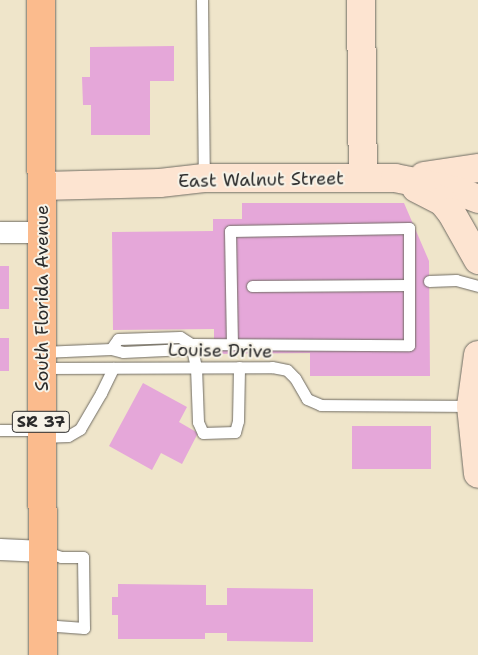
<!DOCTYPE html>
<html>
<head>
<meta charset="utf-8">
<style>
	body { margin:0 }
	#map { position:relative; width:478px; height:655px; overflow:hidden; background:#efe5ca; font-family:"Shantell Sans",sans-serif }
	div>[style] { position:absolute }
	.building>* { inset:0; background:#e5a7d9 }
	.roads { filter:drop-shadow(0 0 1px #706c63) drop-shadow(0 0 1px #706c63) }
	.lane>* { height:11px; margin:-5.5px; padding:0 5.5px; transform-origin:5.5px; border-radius:5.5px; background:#fff }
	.street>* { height:21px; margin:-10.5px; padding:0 10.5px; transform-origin:10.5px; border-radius:10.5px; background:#fff }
	.secondary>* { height:28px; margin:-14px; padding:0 14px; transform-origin:14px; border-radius:14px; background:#fde4d1 }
	.primary>* { height:28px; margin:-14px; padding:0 14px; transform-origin:14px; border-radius:14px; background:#fbbb8d }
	span { translate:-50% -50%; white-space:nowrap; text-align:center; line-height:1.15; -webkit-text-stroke:4px #f7f3e8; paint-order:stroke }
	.shield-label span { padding:1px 4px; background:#f7f3e8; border:1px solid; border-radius:4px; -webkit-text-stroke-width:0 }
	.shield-label { font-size:16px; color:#2b2b2b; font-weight:700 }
	.street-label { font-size:18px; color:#2b2b2b }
</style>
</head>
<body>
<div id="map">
	<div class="building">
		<i style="clip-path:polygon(174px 46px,174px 81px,150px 81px,150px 135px,91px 135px,91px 105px,83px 105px,82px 77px,90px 77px,90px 47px)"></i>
		<i style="clip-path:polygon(242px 203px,404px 203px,429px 261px,430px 376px,310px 376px,310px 353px,214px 354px,214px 329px,113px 330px,112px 232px,213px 231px,213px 219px,242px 219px)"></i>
		<i style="clip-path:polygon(0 266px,9px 266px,9px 309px,0 309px)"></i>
		<i style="clip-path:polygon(0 338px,9px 338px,9px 371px,0 371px)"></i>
		<i style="clip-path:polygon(143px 383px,187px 407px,179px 422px,198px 433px,182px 464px,161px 453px,152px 470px,109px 446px)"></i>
		<i style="clip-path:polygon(352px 426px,431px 426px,431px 469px,352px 469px)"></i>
		<i style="clip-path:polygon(118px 584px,206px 585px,206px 605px,227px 605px,227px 588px,313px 589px,313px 642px,227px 641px,227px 633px,205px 633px,205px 639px,118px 639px,118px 615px,112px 615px,112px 597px,118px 597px)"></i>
	</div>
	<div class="roads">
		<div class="lane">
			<i style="left:202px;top:0;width:178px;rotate:89.4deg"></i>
			<i style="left:429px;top:281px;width:27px;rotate:-2deg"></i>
			<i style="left:456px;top:280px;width:23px;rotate:15deg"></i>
			<i style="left:252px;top:286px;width:157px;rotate:-0.4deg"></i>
			<i style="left:191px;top:344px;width:24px;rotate:78deg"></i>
			<i style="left:196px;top:367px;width:55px;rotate:87.9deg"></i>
			<i style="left:198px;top:422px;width:12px;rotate:66deg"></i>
			<i style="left:203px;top:433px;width:32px;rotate:-2deg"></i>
			<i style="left:235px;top:432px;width:11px;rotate:-75deg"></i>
			<i style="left:238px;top:421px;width:54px;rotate:-88.9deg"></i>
			<i style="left:111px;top:349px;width:12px;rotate:-55deg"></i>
			<i style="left:118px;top:339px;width:62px;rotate:-1.8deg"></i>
			<i style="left:180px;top:337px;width:13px;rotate:32deg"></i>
			<i style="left:191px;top:344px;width:218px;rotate:0.3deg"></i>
			<i style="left:409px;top:345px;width:117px;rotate:-90deg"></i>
			<i style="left:409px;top:228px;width:179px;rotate:179deg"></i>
			<i style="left:230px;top:231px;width:112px;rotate:89deg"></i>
			<i style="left:42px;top:352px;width:69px;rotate:-2.5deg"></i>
			<i style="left:111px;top:349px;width:12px;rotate:14deg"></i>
			<i style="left:123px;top:352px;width:63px;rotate:-2.7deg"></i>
			<i style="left:186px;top:349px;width:7px;rotate:-45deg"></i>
			<i style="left:42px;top:368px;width:230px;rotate:-0.2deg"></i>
			<i style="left:272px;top:367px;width:15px;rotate:11deg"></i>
			<i style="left:287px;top:370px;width:11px;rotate:45deg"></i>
			<i style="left:295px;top:378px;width:24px;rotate:60deg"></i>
			<i style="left:307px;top:399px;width:15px;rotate:23deg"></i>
			<i style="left:321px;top:405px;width:150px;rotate:0.4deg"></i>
			<i style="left:0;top:430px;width:41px"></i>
			<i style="left:41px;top:437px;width:27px;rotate:-2deg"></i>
			<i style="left:68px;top:436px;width:14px;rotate:-30deg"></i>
			<i style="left:80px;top:429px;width:42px;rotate:-59.7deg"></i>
			<i style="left:101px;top:393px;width:28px;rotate:-64deg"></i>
			<i style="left:43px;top:551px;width:19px;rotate:18deg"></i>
			<i style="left:61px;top:557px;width:22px"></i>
			<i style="left:83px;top:557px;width:71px;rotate:89.2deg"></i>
			<i style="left:84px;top:628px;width:41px;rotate:-175.8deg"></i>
		</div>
		<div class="street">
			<i style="left:0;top:232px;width:42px"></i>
			<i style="left:0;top:549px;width:43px;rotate:2.7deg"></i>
		</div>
		<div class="secondary">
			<i style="left:361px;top:0;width:178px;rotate:89.4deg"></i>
			<i style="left:424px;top:176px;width:55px;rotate:-8.4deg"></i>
			<i style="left:42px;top:186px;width:118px;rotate:-1.5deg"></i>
			<i style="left:160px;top:183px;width:44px;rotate:-6.5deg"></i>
			<i style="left:204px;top:178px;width:191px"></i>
			<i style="left:395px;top:178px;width:61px;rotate:11.3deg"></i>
			<i style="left:455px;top:190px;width:25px;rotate:21deg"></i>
			<i style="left:416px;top:188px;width:29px;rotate:27deg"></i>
			<i style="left:442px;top:201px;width:14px;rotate:51deg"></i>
			<i style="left:451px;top:212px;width:55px;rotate:60.6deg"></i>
			<i style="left:478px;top:355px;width:51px;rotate:97.8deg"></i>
			<i style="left:471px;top:406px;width:68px;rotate:84.1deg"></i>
		</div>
		<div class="primary">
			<i style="left:41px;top:0;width:655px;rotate:89.83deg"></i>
		</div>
	</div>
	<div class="shield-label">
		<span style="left:41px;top:422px">SR 37</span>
	</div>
	<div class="street-label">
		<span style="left:261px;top:180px;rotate:-1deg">East Walnut Street</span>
		<span style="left:42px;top:298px;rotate:-90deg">South Florida Avenue</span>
		<span style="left:220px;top:351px;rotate:1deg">Louise Drive</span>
	</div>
</div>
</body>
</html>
